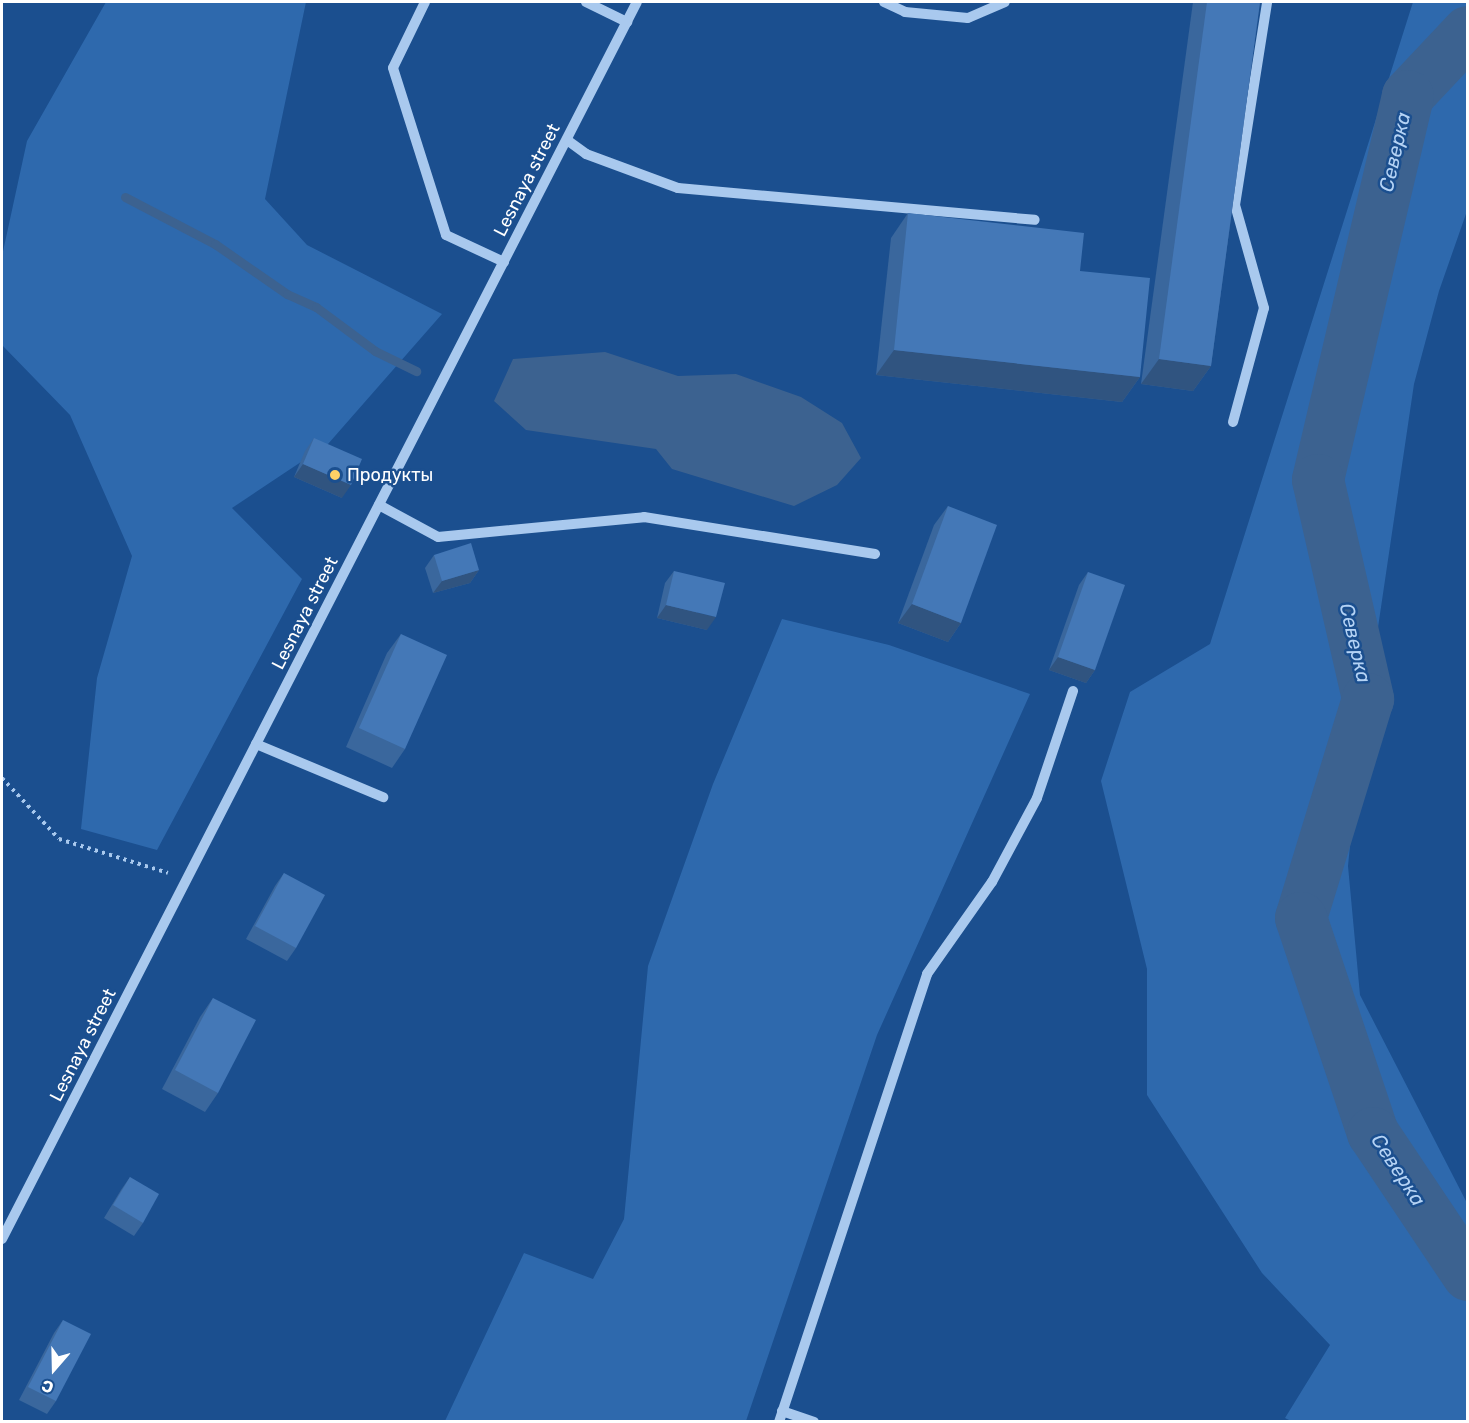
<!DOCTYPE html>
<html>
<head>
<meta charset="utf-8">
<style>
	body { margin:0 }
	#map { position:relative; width:1469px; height:1423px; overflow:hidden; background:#1b4f8f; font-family:Rubik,sans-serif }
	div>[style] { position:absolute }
	.green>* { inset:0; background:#2e69ad }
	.water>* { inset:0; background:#3c6290 }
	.stream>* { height:9px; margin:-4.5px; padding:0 4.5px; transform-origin:4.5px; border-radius:4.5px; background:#3c6290 }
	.river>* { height:52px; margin:-26px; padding:0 26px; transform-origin:26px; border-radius:26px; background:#3c6290 }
	.path>* { height:4px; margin-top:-2px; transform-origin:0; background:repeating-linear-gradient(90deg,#a9c9ee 0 3px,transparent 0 7.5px) }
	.minor>* { height:10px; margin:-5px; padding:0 5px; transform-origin:5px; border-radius:5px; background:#a9c9ee }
	.wall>* { inset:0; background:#3a679d }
	.shaded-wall>* { inset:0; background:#305480 }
	.building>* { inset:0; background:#4478b7 }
	.dots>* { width:16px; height:16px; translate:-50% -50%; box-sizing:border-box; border:3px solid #1b4f8f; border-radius:50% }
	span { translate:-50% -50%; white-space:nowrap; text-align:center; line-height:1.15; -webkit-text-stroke:5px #1b4f8f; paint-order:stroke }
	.street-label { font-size:18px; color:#fff }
	.poi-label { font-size:18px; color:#fff }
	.left { translate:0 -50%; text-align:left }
	.water-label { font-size:20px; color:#b5d3f5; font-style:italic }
	.frame { position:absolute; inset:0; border:3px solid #fff; pointer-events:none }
	.north { position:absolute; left:24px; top:1339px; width:60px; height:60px; -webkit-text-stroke:4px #1b4f8f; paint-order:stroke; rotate:200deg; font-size:16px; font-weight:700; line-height:24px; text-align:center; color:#fff }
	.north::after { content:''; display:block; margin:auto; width:21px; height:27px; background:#fff; clip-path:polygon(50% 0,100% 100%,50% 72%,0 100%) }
</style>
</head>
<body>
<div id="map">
	<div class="green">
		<i style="clip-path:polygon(106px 2px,306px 2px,265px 199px,307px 245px,442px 314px,328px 444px,232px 508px,302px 579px,157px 850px,81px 829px,97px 678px,132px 556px,70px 415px,2px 345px,2px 256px,27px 141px)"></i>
		<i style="clip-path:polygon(1413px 2px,1467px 2px,1467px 211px,1439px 291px,1414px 384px,1359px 756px,1348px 866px,1360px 995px,1467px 1203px,1467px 1421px,1291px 1421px,1285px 1418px,1330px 1345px,1262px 1273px,1147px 1095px,1147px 969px,1101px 781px,1130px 692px,1210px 644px)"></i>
		<i style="clip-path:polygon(782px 619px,889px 645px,1030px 694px,877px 1035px,746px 1421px,445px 1421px,524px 1253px,593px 1279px,624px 1219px,648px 966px,713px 784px)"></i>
	</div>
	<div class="water">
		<i style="clip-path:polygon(605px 352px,678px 376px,736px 374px,801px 397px,842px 423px,861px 458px,837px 485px,794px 506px,672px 469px,656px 449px,526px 430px,494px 401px,513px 359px)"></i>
	</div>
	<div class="stream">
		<i style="left:125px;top:197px;width:102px;rotate:27.6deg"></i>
		<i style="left:215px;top:244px;width:88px;rotate:34.8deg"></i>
		<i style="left:287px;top:294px;width:32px;rotate:24deg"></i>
		<i style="left:316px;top:307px;width:74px;rotate:36.7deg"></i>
		<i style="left:375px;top:351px;width:46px;rotate:26deg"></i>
	</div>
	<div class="river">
		<i style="left:1468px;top:32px;width:88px;rotate:133.2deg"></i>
		<i style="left:1408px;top:96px;width:394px;rotate:103.2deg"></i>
		<i style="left:1318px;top:480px;width:225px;rotate:77.1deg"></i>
		<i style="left:1368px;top:699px;width:229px;rotate:107deg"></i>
		<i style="left:1301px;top:918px;width:227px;rotate:71.5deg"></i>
		<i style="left:1373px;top:1133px;width:171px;rotate:56.2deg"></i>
	</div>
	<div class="path">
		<i style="left:2px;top:778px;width:83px;rotate:46.9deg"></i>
		<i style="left:59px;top:839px;width:114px;rotate:17.3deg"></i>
	</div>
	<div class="minor">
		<i style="left:425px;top:2px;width:73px;rotate:115.9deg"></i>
		<i style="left:393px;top:68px;width:175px;rotate:72.4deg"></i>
		<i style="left:446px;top:235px;width:64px;rotate:25deg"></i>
		<i style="left:586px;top:2px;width:46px;rotate:26deg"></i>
		<i style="left:884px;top:2px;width:23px;rotate:25deg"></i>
		<i style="left:905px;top:12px;width:63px;rotate:5.4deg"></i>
		<i style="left:968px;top:18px;width:40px;rotate:-23.4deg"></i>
		<i style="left:567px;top:140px;width:24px;rotate:36deg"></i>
		<i style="left:586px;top:154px;width:98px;rotate:20.3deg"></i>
		<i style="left:678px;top:188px;width:358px;rotate:5.1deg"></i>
		<i style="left:1233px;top:422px;width:118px;rotate:-74.8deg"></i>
		<i style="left:1264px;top:308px;width:107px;rotate:-105.7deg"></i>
		<i style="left:1235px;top:205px;width:206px;rotate:-81deg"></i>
		<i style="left:379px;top:505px;width:67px;rotate:28.5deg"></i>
		<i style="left:438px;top:537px;width:207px;rotate:-5.5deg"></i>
		<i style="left:644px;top:517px;width:234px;rotate:9.1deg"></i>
		<i style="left:256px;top:744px;width:138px;rotate:22.7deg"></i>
		<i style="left:2px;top:1239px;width:1390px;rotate:-62.83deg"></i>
		<i style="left:782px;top:1411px;width:34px;rotate:19deg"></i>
		<i style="left:779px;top:1422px;width:472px;rotate:-71.7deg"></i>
		<i style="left:927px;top:974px;width:113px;rotate:-54.8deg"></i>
		<i style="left:992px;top:882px;width:95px;rotate:-61.8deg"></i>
		<i style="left:1037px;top:798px;width:113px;rotate:-71.4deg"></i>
	</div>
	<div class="wall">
		<i style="clip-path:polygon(1193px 2px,1260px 2px,1211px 366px,1193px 391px,1141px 384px)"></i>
		<i style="clip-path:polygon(908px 213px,1080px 271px,1140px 377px,1122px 402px,876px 375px,891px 238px)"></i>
		<i style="clip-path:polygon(314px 438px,342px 498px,294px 477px,305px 451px)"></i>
		<i style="clip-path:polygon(948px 506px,961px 623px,948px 642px,898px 623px,934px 525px)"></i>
		<i style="clip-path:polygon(434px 555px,479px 570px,470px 583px,433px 593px,425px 568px)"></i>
		<i style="clip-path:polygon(674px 571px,707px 630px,657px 618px,665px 583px)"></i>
		<i style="clip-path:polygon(1088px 572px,1095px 670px,1086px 683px,1049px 670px,1079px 585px)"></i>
		<i style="clip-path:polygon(401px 634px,405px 749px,392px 768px,346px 747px,387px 653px)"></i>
		<i style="clip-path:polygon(284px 873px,296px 948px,287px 961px,246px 939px,275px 886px)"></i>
		<i style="clip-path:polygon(213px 998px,218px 1093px,205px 1112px,162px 1089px,200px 1017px)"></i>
		<i style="clip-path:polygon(130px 1177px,143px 1223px,134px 1236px,104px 1218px,121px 1190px)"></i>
		<i style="clip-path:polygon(63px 1320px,56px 1401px,47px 1414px,19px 1400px,54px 1333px)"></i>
	</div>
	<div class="shaded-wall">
		<i style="clip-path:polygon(894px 350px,1140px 377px,1122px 402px,876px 375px)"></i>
		<i style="clip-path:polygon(1159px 359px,1211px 366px,1193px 391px,1141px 384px)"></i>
		<i style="clip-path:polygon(303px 464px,351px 485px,342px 498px,294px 477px)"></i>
		<i style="clip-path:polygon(479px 570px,470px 583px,433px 593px,442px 581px)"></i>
		<i style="clip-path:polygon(912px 604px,961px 623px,948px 642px,898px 623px)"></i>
		<i style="clip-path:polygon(666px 605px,716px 617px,707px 630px,657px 618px)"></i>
		<i style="clip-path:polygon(1058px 657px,1095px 670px,1086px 683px,1049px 670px)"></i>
	</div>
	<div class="building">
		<i style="clip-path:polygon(1207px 2px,1260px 2px,1211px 366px,1159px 359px)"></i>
		<i style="clip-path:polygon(908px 213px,1084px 233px,1080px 271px,1150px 278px,1140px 377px,894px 350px)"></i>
		<i style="clip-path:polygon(314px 438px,362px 459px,351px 485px,303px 464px)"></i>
		<i style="clip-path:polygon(948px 506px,997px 525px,961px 623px,912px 604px)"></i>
		<i style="clip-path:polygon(471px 543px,479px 570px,442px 581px,434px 555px)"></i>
		<i style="clip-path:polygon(674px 571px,725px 583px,716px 617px,666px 605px)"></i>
		<i style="clip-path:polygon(1088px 572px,1125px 585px,1095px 670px,1058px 657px)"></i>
		<i style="clip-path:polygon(401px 634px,447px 655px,405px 749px,359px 728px)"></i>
		<i style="clip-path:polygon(284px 873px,325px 895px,296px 948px,255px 926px)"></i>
		<i style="clip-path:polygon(213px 998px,256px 1020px,218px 1093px,175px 1070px)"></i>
		<i style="clip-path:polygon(130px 1177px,159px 1194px,143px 1223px,113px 1205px)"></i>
		<i style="clip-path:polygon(63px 1320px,91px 1334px,56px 1401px,28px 1387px)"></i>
	</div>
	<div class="dots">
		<i style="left:335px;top:475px;background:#ffd166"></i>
	</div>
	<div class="street-label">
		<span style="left:527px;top:180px;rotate:-63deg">Lesnaya street</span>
		<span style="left:305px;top:613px;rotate:-63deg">Lesnaya street</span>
		<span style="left:83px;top:1045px;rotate:-63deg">Lesnaya street</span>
	</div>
	<div class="poi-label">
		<span class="left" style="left:347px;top:475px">Продукты</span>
	</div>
	<div class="water-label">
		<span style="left:1395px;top:152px;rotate:-77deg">Северка</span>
		<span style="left:1355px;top:643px;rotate:77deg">Северка</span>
		<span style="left:1398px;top:1170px;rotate:57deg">Северка</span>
	</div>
	<div class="frame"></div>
	<div class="north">С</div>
</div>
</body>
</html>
